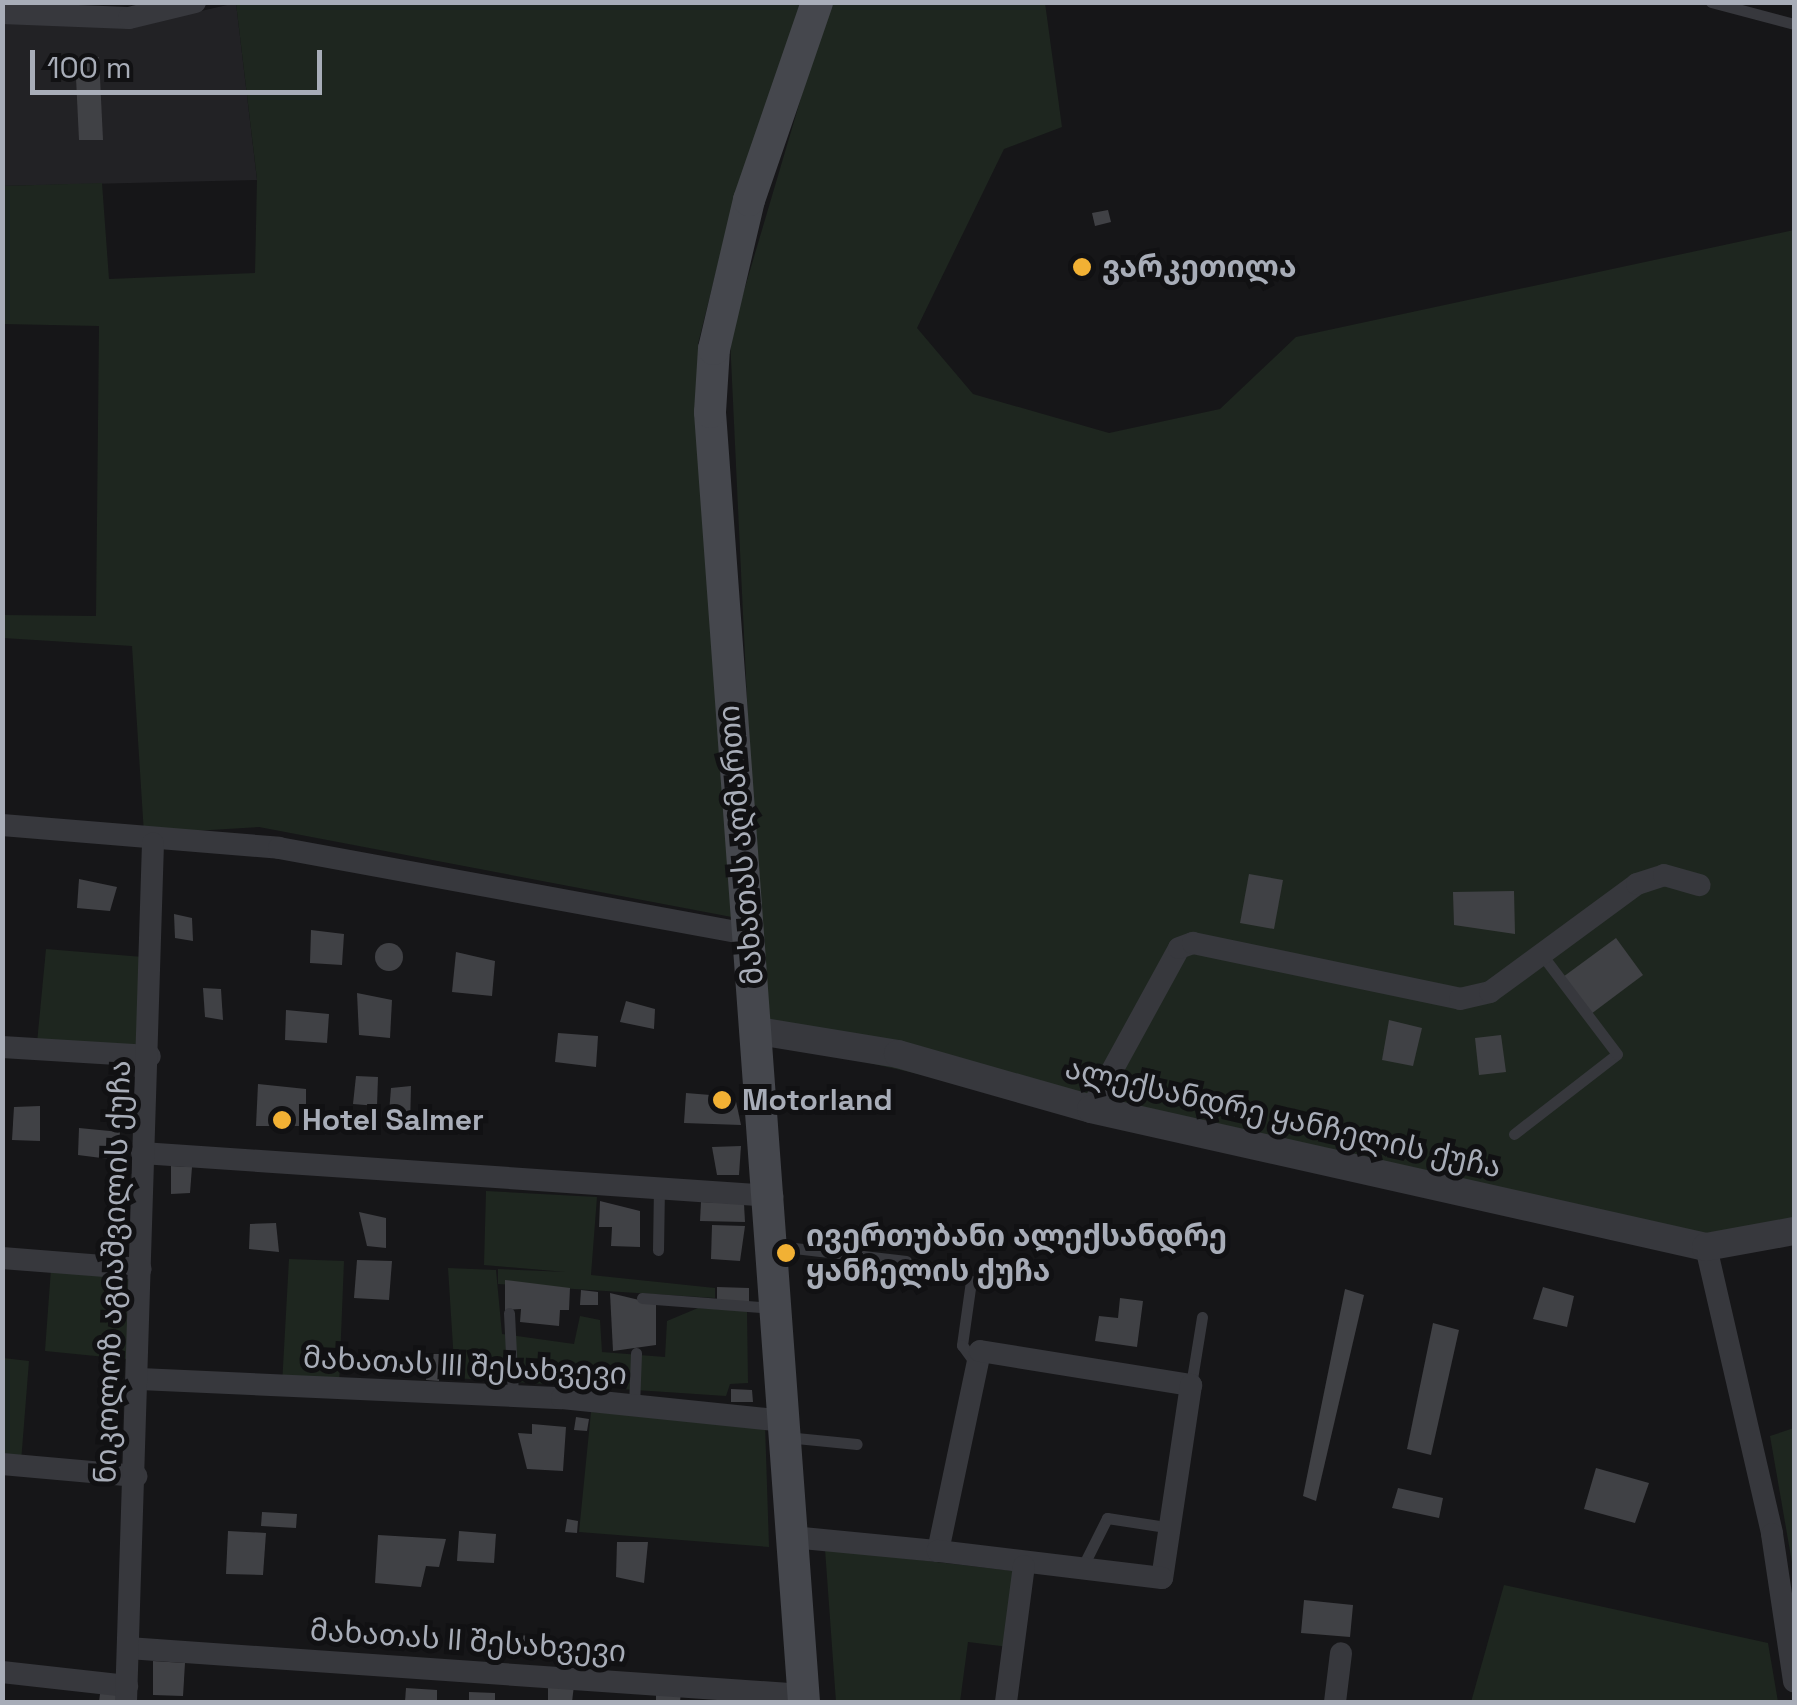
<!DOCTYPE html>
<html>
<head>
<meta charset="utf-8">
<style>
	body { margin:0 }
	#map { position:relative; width:1797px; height:1705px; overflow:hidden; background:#161618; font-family:"Space Grotesk","Noto Sans Georgian",sans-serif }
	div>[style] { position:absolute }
	.built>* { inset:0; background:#222225 }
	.green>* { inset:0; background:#1e261f }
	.building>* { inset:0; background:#404145 }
	.round { border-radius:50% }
	.service>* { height:11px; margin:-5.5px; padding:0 5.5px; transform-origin:5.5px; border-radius:5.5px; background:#37383d }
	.minor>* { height:22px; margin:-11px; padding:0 11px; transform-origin:11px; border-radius:11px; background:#37383d }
	.tertiary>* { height:28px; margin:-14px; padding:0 14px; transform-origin:14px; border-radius:14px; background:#37383d }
	.secondary>* { height:32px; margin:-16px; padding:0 16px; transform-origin:16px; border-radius:16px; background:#45474d }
	.dots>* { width:28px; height:28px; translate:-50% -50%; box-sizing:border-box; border:5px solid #111113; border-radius:50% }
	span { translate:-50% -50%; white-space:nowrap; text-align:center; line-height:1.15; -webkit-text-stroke:10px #111113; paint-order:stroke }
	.poi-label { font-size:30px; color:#a8adb8; font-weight:700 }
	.left { translate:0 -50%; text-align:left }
	.street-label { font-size:30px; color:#a8adb8 }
	.frame { position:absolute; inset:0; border:5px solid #a8adb8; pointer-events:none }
	.scale { position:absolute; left:30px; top:50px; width:292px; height:45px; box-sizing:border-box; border:5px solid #a8adb8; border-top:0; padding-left:12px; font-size:30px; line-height:35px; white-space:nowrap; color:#a8adb8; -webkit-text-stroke:8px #111113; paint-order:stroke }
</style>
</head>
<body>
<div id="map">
	<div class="built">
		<i style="clip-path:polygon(236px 3px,257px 180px,3px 186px,2px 19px,131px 27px)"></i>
	</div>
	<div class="green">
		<i style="clip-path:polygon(236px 3px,804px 3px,731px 212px,698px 344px,737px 918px,259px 827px,144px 834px,132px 646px,3px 638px,3px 615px,96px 616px,99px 326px,3px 324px,2px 186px,102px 183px,109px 279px,255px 273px,257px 179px)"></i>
		<i style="clip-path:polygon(829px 3px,1045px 3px,1062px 127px,1004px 149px,917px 328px,973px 394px,1109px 433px,1220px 409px,1296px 337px,1794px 230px,1794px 1225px,1688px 1248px,763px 1039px,730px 338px)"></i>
		<i style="clip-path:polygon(46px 949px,143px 957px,140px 1049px,37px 1043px)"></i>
		<i style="clip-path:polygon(486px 1191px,597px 1197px,591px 1275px,715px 1288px,715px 1298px,498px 1284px,498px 1269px,566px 1272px,484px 1265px)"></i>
		<i style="clip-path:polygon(289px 1259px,344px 1261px,339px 1386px,282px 1385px)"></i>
		<i style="clip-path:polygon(448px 1268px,496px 1270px,502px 1334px,574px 1344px,580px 1316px,600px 1320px,602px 1352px,665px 1357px,667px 1321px,698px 1308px,747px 1311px,748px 1383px,730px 1384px,726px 1396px,455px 1378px)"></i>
		<i style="clip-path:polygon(51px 1269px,137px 1275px,136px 1360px,45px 1351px)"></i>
		<i style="clip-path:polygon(3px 1358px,29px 1361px,21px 1462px,3px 1460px)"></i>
		<i style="clip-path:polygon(591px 1412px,765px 1424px,769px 1547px,579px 1532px)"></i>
		<i style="clip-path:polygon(1794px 1428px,1794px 1574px,1770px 1436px)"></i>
		<i style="clip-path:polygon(825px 1549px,1014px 1571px,1009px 1647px,968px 1642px,960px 1702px,836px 1702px)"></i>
		<i style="clip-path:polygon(1504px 1585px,1768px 1643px,1778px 1702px,1471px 1702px)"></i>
	</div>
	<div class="building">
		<i style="clip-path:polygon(75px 57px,99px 57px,103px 140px,79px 140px)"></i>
		<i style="clip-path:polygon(1108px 210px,1111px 222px,1095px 226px,1092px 213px)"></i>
		<i style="clip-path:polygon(1249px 874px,1283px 880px,1274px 929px,1240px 923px)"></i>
		<i style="clip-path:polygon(79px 879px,117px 887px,110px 911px,77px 908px)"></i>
		<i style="clip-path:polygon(1514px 891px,1515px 934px,1454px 925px,1453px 892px)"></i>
		<i style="clip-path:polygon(174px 914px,192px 918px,193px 941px,175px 938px)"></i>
		<i style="clip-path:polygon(311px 930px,344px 934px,342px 965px,310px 963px)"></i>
		<i style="clip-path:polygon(1616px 938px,1643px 975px,1591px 1014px,1563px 977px)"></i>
		<i class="round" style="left:375px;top:943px;width:28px;height:28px"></i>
		<i style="clip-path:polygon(456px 952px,495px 961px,492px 996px,452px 992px)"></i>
		<i style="clip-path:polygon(203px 988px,221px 989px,223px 1020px,205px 1017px)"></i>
		<i style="clip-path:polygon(357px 993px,392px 1000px,390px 1038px,359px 1035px)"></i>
		<i style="clip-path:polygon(626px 1001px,655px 1009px,654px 1029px,620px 1022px)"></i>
		<i style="clip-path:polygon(286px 1010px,329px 1014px,327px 1043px,285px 1040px)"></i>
		<i style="clip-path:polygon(1389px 1020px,1422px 1028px,1413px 1066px,1382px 1060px)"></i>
		<i style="clip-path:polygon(558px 1033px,598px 1036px,596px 1067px,555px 1062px)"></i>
		<i style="clip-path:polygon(1501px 1035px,1506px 1072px,1479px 1075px,1475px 1038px)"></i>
		<i style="clip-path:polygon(356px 1076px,378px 1077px,377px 1106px,353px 1104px)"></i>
		<i style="clip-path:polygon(258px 1084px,306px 1089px,306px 1126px,256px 1126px)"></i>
		<i style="clip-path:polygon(411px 1086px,410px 1126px,388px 1126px,391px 1088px)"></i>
		<i style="clip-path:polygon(686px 1093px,735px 1097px,741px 1125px,684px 1123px)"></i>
		<i style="clip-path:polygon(40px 1106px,40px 1141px,12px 1140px,14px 1107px)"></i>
		<i style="clip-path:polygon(79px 1128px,120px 1132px,117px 1160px,78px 1155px)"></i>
		<i style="clip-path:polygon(741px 1146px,739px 1175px,717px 1175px,712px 1147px)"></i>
		<i style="clip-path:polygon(171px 1166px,192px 1167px,190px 1193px,171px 1194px)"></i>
		<i style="clip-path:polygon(600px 1201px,640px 1211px,640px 1247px,611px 1246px,612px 1227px,599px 1227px)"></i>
		<i style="clip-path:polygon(701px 1202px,744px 1204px,745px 1222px,700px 1221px)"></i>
		<i style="clip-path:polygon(359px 1212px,386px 1218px,386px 1248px,367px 1246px)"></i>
		<i style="clip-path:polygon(276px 1223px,279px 1252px,249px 1249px,250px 1224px)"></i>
		<i style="clip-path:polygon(712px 1225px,745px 1226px,740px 1261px,711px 1259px)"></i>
		<i style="clip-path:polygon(357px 1260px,392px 1261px,389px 1300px,354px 1298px)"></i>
		<i style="clip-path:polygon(505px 1280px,570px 1288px,569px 1310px,560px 1310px,559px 1326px,520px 1322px,521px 1309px,505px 1310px)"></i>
		<i style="clip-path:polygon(717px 1287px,749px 1288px,749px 1303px,717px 1300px)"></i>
		<i style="clip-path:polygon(1543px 1287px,1574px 1296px,1567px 1327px,1533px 1319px)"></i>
		<i style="clip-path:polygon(1345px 1289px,1364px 1295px,1316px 1501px,1303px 1496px)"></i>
		<i style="clip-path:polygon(581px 1290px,598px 1292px,598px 1305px,580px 1305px)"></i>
		<i style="clip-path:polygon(610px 1293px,656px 1304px,656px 1345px,613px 1351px)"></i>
		<i style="clip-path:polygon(1120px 1298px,1143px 1301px,1137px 1347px,1095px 1341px,1099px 1316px,1118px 1318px)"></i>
		<i style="clip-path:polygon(1433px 1323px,1459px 1330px,1431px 1455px,1407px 1449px)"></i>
		<i style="clip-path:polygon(427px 1354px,439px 1354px,439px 1381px,426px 1380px)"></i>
		<i style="clip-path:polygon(731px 1389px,752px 1390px,753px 1402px,731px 1402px)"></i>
		<i style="clip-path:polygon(576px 1417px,589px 1419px,587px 1431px,574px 1430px)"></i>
		<i style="clip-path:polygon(532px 1424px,566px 1427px,563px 1471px,527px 1469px,518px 1433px,532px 1434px)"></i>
		<i style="clip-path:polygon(1596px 1468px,1649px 1483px,1635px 1523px,1584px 1509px)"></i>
		<i style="clip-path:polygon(1398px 1488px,1443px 1498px,1439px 1518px,1392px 1508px)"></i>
		<i style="clip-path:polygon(262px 1512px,297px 1514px,296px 1528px,261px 1526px)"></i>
		<i style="clip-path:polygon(567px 1519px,578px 1521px,577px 1533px,565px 1532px)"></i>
		<i style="clip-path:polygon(228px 1531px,266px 1533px,263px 1575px,226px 1574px)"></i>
		<i style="clip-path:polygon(459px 1531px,496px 1534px,494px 1563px,457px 1561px)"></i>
		<i style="clip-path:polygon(378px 1535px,446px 1539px,439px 1567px,426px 1566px,421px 1587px,375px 1583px)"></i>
		<i style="clip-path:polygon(617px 1542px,648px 1542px,644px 1583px,616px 1577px)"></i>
		<i style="clip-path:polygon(1304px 1600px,1353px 1605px,1350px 1637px,1301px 1633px)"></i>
		<i style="clip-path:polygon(516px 1635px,534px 1636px,532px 1654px,514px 1655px)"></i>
		<i style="clip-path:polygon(153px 1661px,185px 1663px,183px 1696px,153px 1695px)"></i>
		<i style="clip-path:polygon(548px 1682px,574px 1685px,572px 1702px,548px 1702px)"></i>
		<i style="clip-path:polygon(101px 1686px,117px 1687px,116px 1702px,99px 1702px)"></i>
		<i style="clip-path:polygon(406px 1688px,437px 1690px,437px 1702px,405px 1702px)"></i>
		<i style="clip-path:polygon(469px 1692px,495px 1693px,495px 1702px,469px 1702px)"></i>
		<i style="clip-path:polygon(656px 1692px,681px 1692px,680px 1702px,656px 1702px)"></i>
	</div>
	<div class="service">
		<i style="left:1711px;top:2px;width:86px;rotate:14.8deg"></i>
		<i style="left:1514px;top:1134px;width:130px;rotate:-37.8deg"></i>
		<i style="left:1617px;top:1054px;width:124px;rotate:-127.1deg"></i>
		<i style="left:777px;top:1246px;width:130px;rotate:6.6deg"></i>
		<i style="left:658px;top:1250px;width:61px;rotate:-89.1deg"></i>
		<i style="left:971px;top:1281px;width:65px;rotate:98deg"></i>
		<i style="left:962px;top:1345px;width:17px;rotate:54deg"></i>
		<i style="left:642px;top:1298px;width:131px;rotate:4.4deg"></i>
		<i style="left:509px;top:1313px;width:83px;rotate:87.2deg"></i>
		<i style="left:1191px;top:1385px;width:69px;rotate:-80.8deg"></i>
		<i style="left:634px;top:1406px;width:53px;rotate:-87.8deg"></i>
		<i style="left:786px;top:1437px;width:71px;rotate:5.6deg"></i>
		<i style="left:1082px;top:1568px;width:56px;rotate:-63.4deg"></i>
		<i style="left:1107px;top:1518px;width:66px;rotate:8.7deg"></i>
	</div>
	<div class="minor">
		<i style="left:2px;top:13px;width:127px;rotate:2.3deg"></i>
		<i style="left:129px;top:18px;width:68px;rotate:-13.6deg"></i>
		<i style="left:2px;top:825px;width:278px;rotate:4.7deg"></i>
		<i style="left:279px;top:848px;width:475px;rotate:10.4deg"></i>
		<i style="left:2px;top:1047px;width:148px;rotate:3.5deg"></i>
		<i style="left:1091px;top:1109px;width:183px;rotate:-61.3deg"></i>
		<i style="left:1179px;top:948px;width:15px;rotate:-20deg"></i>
		<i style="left:1193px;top:943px;width:273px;rotate:11.8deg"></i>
		<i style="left:1460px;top:999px;width:31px;rotate:-13deg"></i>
		<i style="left:1490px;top:992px;width:182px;rotate:-36.3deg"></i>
		<i style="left:1637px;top:884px;width:28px;rotate:-18deg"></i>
		<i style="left:1664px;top:875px;width:37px;rotate:16deg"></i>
		<i style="left:142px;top:1153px;width:632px;rotate:3.9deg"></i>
		<i style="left:1706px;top:1247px;width:294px;rotate:77deg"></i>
		<i style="left:1772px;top:1534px;width:149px;rotate:81.5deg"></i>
		<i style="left:2px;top:1258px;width:139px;rotate:4.5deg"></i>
		<i style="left:140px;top:1379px;width:422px;rotate:2.6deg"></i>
		<i style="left:562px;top:1398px;width:224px;rotate:5.9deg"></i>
		<i style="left:2px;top:1464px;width:135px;rotate:5.1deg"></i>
		<i style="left:792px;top:1537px;width:147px;rotate:5.5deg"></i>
		<i style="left:938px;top:1551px;width:204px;rotate:-78.1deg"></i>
		<i style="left:980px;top:1351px;width:214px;rotate:9.2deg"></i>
		<i style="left:1191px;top:1385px;width:195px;rotate:98.5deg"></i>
		<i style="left:1162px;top:1578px;width:226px;rotate:-173.1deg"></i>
		<i style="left:128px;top:1648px;width:677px;rotate:3.98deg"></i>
		<i style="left:2px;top:1672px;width:126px;rotate:6.4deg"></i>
		<i style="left:126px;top:1702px;width:859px;rotate:-88.2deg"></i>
		<i style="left:1006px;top:1702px;width:137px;rotate:-82.5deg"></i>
		<i style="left:1335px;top:1702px;width:49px;rotate:-83deg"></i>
	</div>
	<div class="tertiary">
		<i style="left:758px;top:1031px;width:142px;rotate:9.3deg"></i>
		<i style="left:898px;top:1054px;width:201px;rotate:15.9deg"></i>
		<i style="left:1091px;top:1109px;width:630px;rotate:12.65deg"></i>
		<i style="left:1706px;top:1247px;width:89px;rotate:-10.3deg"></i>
	</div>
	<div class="secondary">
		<i style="left:804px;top:1702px;width:1293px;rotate:-94.17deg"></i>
		<i style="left:710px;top:412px;width:63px;rotate:-86.4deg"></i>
		<i style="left:714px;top:349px;width:153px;rotate:-76.8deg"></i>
		<i style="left:749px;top:200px;width:209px;rotate:-71deg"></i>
	</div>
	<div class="dots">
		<i style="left:1082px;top:267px;background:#f2b134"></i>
		<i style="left:722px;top:1100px;background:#f2b134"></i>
		<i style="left:282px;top:1120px;background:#f2b134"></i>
		<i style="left:786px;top:1253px;background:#f2b134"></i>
	</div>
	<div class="poi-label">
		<span class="left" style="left:1102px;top:267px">ვარკეთილა</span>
		<span class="left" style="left:742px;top:1100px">Motorland</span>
		<span class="left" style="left:302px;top:1120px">Hotel Salmer</span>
		<span class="left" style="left:806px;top:1253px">ივერთუბანი ალექსანდრე<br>ყანჩელის ქუჩა</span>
	</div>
	<div class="street-label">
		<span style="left:741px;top:845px;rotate:-95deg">მახათას აღმართი</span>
		<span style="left:1283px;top:1118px;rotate:13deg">ალექსანდრე ყანჩელის ქუჩა</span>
		<span style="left:113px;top:1272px;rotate:-88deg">ნიკოლოზ აგიაშვილის ქუჩა</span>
		<span style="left:465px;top:1366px;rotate:3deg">მახათას III შესახვევი</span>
		<span style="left:468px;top:1641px;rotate:4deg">მახათას II შესახვევი</span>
	</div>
	<div class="frame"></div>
	<div class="scale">100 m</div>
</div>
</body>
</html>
